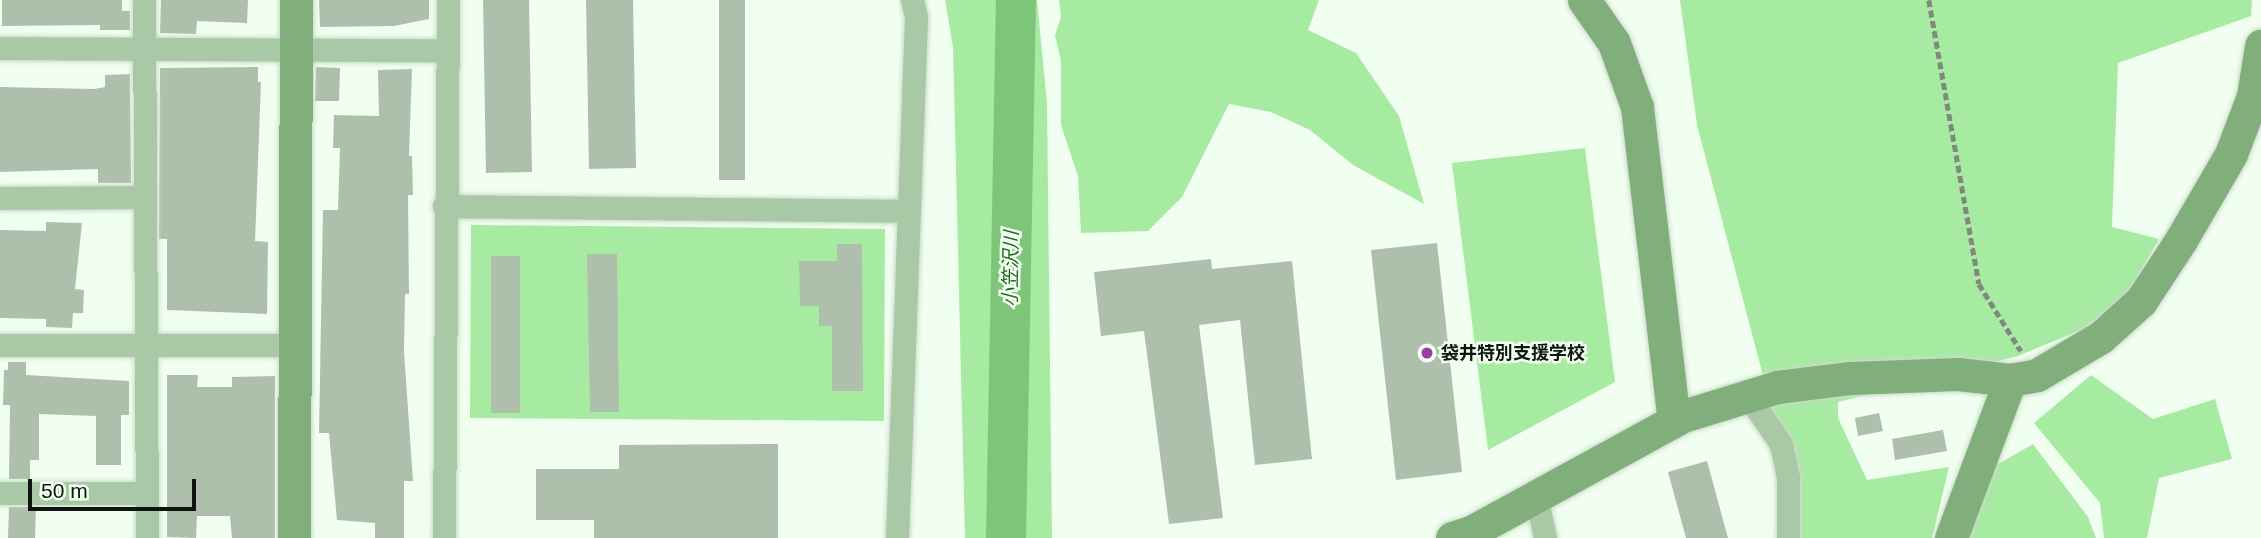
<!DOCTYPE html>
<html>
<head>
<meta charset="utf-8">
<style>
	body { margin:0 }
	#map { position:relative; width:2261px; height:538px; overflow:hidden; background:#f0ffef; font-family:Helvetica,"Noto Sans JP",sans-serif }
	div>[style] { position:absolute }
	.green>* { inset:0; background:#a7eaa2 }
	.river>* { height:40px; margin:-20px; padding:0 20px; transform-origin:20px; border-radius:20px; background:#7dc578 }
	.building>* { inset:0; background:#aec0ac }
	.path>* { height:4.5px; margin-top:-2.25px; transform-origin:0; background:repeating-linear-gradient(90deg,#7f897e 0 7px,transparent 0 10.5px) }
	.roads { filter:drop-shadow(0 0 2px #ccdacb) drop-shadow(0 0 2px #ccdacb) }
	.street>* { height:23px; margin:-11.5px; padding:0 11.5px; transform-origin:11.5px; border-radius:11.5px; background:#a9c8a6 }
	.secondary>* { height:33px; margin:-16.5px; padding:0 16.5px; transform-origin:16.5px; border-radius:16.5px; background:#80af7c }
	.dots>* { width:19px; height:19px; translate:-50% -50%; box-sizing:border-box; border:4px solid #f0ffef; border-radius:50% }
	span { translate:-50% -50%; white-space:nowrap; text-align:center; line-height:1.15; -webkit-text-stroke:5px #f0ffef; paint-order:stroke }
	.poi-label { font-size:18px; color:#0f150e; font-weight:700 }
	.left { translate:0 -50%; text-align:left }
	.water-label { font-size:19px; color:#1f661d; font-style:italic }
	.scale { position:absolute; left:28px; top:479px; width:168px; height:32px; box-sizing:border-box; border:4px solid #0f150e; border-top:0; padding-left:9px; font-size:21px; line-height:24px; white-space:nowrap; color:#0f150e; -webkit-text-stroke:5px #f0ffef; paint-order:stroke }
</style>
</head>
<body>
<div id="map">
	<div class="green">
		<i style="clip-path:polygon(945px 0,1037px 0,1047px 103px,1052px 538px,965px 538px,953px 47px)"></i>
		<i style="clip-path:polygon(1059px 0,1319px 0,1308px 30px,1356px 53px,1399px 116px,1424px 204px,1353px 165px,1310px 130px,1271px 112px,1229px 104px,1182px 197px,1148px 231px,1081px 233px,1078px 176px,1061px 125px,1061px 61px,1055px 35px,1061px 17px)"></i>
		<i style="clip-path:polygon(1680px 0,2252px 0,2251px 16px,2118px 63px,2112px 227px,2159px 239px,2127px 295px,2083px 329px,2018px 356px,1838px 402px,1838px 418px,1867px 480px,1949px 467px,1932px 538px,1789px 538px,1781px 444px,1697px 125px)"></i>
		<i style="clip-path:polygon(1585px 148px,1615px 382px,1488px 450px,1452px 163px)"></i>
		<i style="clip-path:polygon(471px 225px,885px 229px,884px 421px,470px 418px)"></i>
		<i style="clip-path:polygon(2091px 375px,2153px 419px,2215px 399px,2232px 459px,2159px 478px,2147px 538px,2104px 538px,2100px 503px,2034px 423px)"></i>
		<i style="clip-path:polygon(2033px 444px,2088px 517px,2096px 538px,1964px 538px,1993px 467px)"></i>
	</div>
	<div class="river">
		<i style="left:1006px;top:538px;width:538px;rotate:-88.94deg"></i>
	</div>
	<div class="building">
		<i style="clip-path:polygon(2px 0,122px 0,122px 11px,130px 11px,130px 30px,100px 30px,100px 25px,2px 26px)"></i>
		<i style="clip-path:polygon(161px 0,248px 0,247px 23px,197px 21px,196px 34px,160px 33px)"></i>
		<i style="clip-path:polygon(319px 0,429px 0,429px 19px,394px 26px,320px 27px)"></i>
		<i style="clip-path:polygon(483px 0,529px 0,532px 172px,486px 173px)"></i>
		<i style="clip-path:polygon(586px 0,633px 0,636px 168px,589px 169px)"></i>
		<i style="clip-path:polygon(719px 0,745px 0,745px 180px,719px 180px)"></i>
		<i style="clip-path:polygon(258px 67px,258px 82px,261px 82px,255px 241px,268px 242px,267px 314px,167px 310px,167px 239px,159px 239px,160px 68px)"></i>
		<i style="clip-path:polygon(316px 67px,340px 68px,339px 101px,315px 101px)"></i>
		<i style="clip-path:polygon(412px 69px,409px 156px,412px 156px,413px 195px,408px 195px,409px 294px,405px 294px,404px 352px,413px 481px,404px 481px,404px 538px,375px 538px,375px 523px,337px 520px,329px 433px,319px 433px,323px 210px,338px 210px,340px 148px,333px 148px,334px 115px,379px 116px,378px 70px)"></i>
		<i style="clip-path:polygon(130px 74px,131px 183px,98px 183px,98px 169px,0 172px,0 87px,94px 89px,105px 87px,105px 75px)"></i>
		<i style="clip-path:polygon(46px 222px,82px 223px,75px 289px,84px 290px,83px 313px,73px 313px,72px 328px,46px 327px,46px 319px,0 318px,0 230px,46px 231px)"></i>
		<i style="clip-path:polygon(1437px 243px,1462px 472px,1396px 480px,1371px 250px)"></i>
		<i style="clip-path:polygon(837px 244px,862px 244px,863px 391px,832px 391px,832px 326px,819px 326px,819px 306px,800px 306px,799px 261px,837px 261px)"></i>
		<i style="clip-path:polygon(587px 254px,617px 254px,619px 412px,590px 412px)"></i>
		<i style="clip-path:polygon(491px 256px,520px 256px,520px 413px,491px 413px)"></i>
		<i style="clip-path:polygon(1211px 259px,1212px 269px,1292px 261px,1312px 459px,1255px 465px,1240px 320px,1199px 325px,1223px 518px,1169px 524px,1144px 331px,1101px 336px,1094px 272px)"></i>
		<i style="clip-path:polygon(8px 362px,26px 362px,26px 375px,129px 381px,129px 415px,121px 415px,121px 465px,96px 465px,96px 416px,39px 414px,39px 460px,30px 460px,30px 479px,9px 479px,10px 405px,3px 405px,4px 370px,8px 370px)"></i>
		<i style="clip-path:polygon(167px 375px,198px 375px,197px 387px,232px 387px,232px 377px,275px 376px,275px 538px,232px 538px,230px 516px,197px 516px,196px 538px,167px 537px)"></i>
		<i style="clip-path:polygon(1879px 413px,1883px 431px,1858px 436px,1855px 418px)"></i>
		<i style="clip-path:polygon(1943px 430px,1947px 451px,1895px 460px,1892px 439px)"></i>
		<i style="clip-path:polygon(778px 444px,778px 538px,594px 538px,594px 520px,536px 520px,536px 469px,619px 469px,619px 445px)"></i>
		<i style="clip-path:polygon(1707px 461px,1728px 538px,1686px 538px,1668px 472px)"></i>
		<i style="clip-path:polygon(9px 507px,36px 507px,35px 538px,8px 538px)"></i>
	</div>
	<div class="path">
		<i style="left:1929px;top:0;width:288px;rotate:80deg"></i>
		<i style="left:1979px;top:284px;width:79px;rotate:57.9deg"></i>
	</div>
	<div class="roads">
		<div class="street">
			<i style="left:144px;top:0;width:538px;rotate:89.68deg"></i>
			<i style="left:0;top:48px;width:448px;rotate:0.3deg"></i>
			<i style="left:0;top:198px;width:145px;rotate:-0.4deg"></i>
			<i style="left:444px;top:206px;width:465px;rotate:0.6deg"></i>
			<i style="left:0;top:345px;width:293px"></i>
			<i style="left:1748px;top:396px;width:58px;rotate:55.5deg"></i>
			<i style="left:1781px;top:444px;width:35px;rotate:78deg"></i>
			<i style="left:1788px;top:478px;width:60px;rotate:90deg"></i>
			<i style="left:0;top:493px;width:147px"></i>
			<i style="left:1536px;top:495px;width:44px;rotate:78.2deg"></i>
			<i style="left:444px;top:538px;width:538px;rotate:-89.57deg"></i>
			<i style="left:897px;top:538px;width:521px;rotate:-87.91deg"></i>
			<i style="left:916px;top:17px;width:17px;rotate:-103deg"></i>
		</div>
		<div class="secondary">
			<i style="left:1584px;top:0;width:52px;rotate:55.1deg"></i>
			<i style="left:1614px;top:43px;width:68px;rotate:70.2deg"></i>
			<i style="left:1637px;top:107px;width:316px;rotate:83.3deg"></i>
			<i style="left:294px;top:538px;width:538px;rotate:-89.79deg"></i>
			<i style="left:1452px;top:538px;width:20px;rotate:-18deg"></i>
			<i style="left:1471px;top:532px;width:242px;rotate:-28.7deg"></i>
			<i style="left:1683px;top:416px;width:98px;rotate:-17.1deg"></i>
			<i style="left:1777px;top:387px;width:74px;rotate:-7deg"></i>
			<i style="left:1850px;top:378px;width:108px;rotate:-2.1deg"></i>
			<i style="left:1958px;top:374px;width:52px;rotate:6.6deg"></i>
			<i style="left:1951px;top:538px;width:169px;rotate:-69.5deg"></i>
			<i style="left:2010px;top:380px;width:27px;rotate:-10deg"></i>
			<i style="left:2037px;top:375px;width:74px;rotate:-30.7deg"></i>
			<i style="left:2101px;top:337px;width:54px;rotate:-42deg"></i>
			<i style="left:2141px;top:301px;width:73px;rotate:-56.7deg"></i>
			<i style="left:2181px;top:240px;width:99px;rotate:-59.8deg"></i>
			<i style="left:2231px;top:154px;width:62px;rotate:-69.2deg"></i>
			<i style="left:2253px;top:96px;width:51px;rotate:-80.9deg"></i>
		</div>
	</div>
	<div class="dots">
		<i style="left:1427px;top:353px;background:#993ca6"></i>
	</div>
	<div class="poi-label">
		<span class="left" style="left:1441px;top:353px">袋井特別支援学校</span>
	</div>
	<div class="water-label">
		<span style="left:1011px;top:269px;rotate:-89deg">小笠沢川</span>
	</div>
	<div class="scale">50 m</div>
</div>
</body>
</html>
